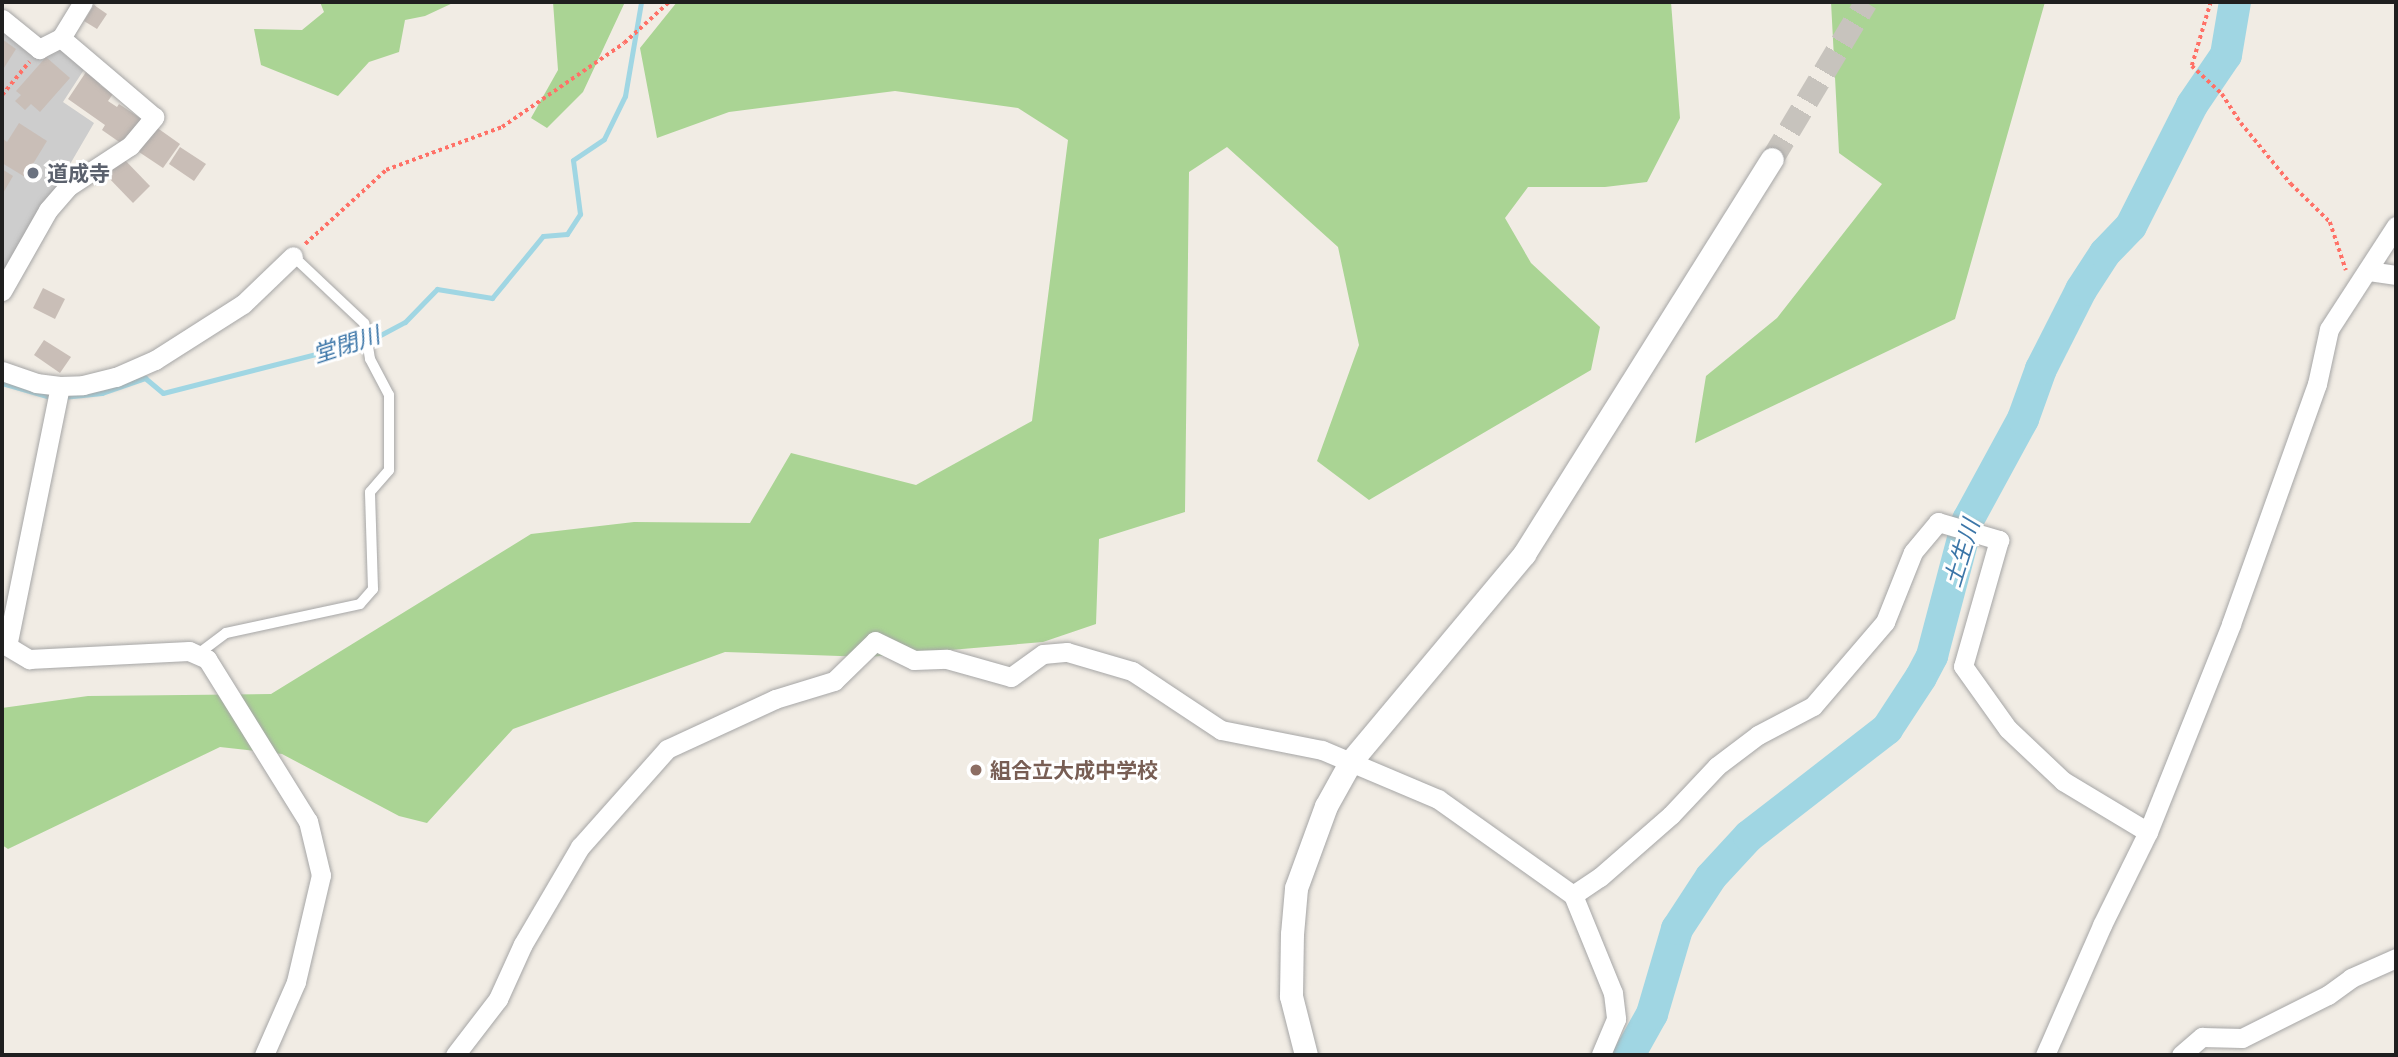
<!DOCTYPE html>
<html>
<head>
<meta charset="utf-8">
<style>
	body { margin:0 }
	#map { position:relative; width:2398px; height:1057px; overflow:hidden; background:#f1ece4; font-family:"Noto Sans","Noto Sans JP",sans-serif }
	div>[style] { position:absolute }
	.religious>* { inset:0; background:#cdcdcd }
	.forest>* { inset:0; background:#aad494 }
	.stream>* { height:5px; margin:-2.5px; padding:0 2.5px; transform-origin:2.5px; border-radius:2.5px; background:#a0d6e3 }
	.river>* { height:32px; margin:-16px; padding:0 16px; transform-origin:16px; border-radius:16px; background:#a0d6e3 }
	.building>* { inset:0; background:#c9beb7 }
	.tertiary-tunnel>* { height:23px; margin-top:-11.5px; transform-origin:0; background:repeating-linear-gradient(90deg,#c7c3bd 0 23px,transparent 0 34px) }
	.path>* { height:3.5px; margin-top:-1.75px; transform-origin:0; background:repeating-linear-gradient(90deg,#ff7167 0 3.5px,transparent 0 7px) }
	.roads { filter:drop-shadow(0 0 2px #a6a6a6) drop-shadow(0 0 2px #a6a6a6) }
	.service>* { height:10px; margin:-5px; padding:0 5px; transform-origin:5px; border-radius:5px; background:#fff }
	.minor>* { height:19px; margin:-9.5px; padding:0 9.5px; transform-origin:9.5px; border-radius:9.5px; background:#fff }
	.tertiary>* { height:23px; margin:-11.5px; padding:0 11.5px; transform-origin:11.5px; border-radius:11.5px; background:#fff }
	.dots>* { width:19px; height:19px; translate:-50% -50%; box-sizing:border-box; border:4px solid #fff; border-radius:50% }
	span { translate:-50% -50%; white-space:nowrap; text-align:center; line-height:1.15; -webkit-text-stroke:6px #fff; paint-order:stroke }
	.worship-label { font-size:21px; color:#5b616d; font-weight:700 }
	.left { translate:0 -50%; text-align:left }
	.education-label { font-size:21px; color:#785e54; font-weight:700 }
	.water-label { font-size:23px; color:#3c76a8; font-style:italic }
	.frame { position:absolute; inset:0; border:4px solid #1f1f1f; pointer-events:none }
</style>
</head>
<body>
<div id="map">
	<div class="religious">
		<i style="clip-path:polygon(2px 25px,40px 59px,59px 45px,87px 65px,63px 102px,94px 123px,2px 281px)"></i>
	</div>
	<div class="forest">
		<i style="clip-path:polygon(320px 2px,455px 2px,425px 16px,405px 20px,399px 52px,369px 62px,338px 96px,261px 65px,254px 29px,302px 30px,324px 12px)"></i>
		<i style="clip-path:polygon(553px 2px,625px 2px,583px 92px,547px 128px,531px 118px,558px 70px)"></i>
		<i style="clip-path:polygon(677px 2px,1671px 2px,1680px 118px,1647px 182px,1605px 187px,1528px 187px,1505px 218px,1531px 263px,1600px 327px,1591px 370px,1369px 500px,1317px 461px,1359px 345px,1338px 247px,1227px 147px,1189px 172px,1185px 512px,1099px 539px,1096px 624px,1043px 642px,868px 657px,725px 652px,513px 729px,427px 823px,399px 816px,282px 754px,220px 747px,8px 849px,2px 845px,2px 708px,88px 696px,271px 694px,531px 534px,634px 522px,750px 523px,791px 453px,916px 485px,1032px 421px,1068px 140px,1018px 108px,895px 91px,729px 112px,657px 138px,640px 48px)"></i>
		<i style="clip-path:polygon(1831px 2px,2045px 2px,1955px 319px,1695px 443px,1706px 376px,1777px 318px,1882px 184px,1839px 153px)"></i>
	</div>
	<div class="stream">
		<i style="left:2px;top:383px;width:54px;rotate:16.1deg"></i>
		<i style="left:63px;top:397px;width:39px;rotate:-6deg"></i>
		<i style="left:102px;top:393px;width:46px;rotate:-19.2deg"></i>
		<i style="left:145px;top:378px;width:23px;rotate:40deg"></i>
		<i style="left:163px;top:393px;width:215px;rotate:-14.3deg"></i>
		<i style="left:371px;top:340px;width:38px;rotate:-28deg"></i>
		<i style="left:405px;top:322px;width:46px;rotate:-45.9deg"></i>
		<i style="left:437px;top:289px;width:56px;rotate:9.3deg"></i>
		<i style="left:492px;top:298px;width:80px;rotate:-50.6deg"></i>
		<i style="left:543px;top:236px;width:24px;rotate:-5deg"></i>
		<i style="left:567px;top:234px;width:24px;rotate:-57deg"></i>
		<i style="left:580px;top:214px;width:54px;rotate:-97.4deg"></i>
		<i style="left:573px;top:160px;width:37px;rotate:-34deg"></i>
		<i style="left:604px;top:139px;width:48px;rotate:-64deg"></i>
		<i style="left:625px;top:96px;width:95px;rotate:-80.3deg"></i>
	</div>
	<div class="river">
		<i style="left:1629px;top:1055px;width:47px;rotate:-60.7deg"></i>
		<i style="left:1652px;top:1014px;width:89px;rotate:-73.6deg"></i>
		<i style="left:1677px;top:929px;width:62px;rotate:-56.8deg"></i>
		<i style="left:1711px;top:877px;width:56px;rotate:-47.2deg"></i>
		<i style="left:1749px;top:836px;width:175px;rotate:-37.8deg"></i>
		<i style="left:1887px;top:729px;width:62px;rotate:-56.8deg"></i>
		<i style="left:1921px;top:677px;width:24px;rotate:-62deg"></i>
		<i style="left:1932px;top:656px;width:141px;rotate:-75.2deg"></i>
		<i style="left:1968px;top:520px;width:115px;rotate:-61.4deg"></i>
		<i style="left:2023px;top:419px;width:53px;rotate:-70.2deg"></i>
		<i style="left:2041px;top:369px;width:89px;rotate:-63.1deg"></i>
		<i style="left:2081px;top:290px;width:44px;rotate:-57deg"></i>
		<i style="left:2105px;top:253px;width:37px;rotate:-46deg"></i>
		<i style="left:2131px;top:226px;width:136px;rotate:-63.2deg"></i>
		<i style="left:2192px;top:105px;width:60px;rotate:-55.8deg"></i>
		<i style="left:2226px;top:55px;width:54px;rotate:-80.4deg"></i>
	</div>
	<div class="building">
		<i style="clip-path:polygon(94px 5px,107px 14px,97px 29px,84px 21px)"></i>
		<i style="clip-path:polygon(2px 39px,16px 49px,2px 71px)"></i>
		<i style="clip-path:polygon(46px 57px,70px 78px,40px 112px,31px 104px,25px 110px,15px 101px,21px 95px,16px 91px)"></i>
		<i style="clip-path:polygon(88px 69px,104px 79px,100px 85px,113px 94px,108px 101px,117px 107px,119px 104px,143px 120px,125px 146px,102px 130px,105px 125px,68px 99px)"></i>
		<i style="clip-path:polygon(19px 123px,47px 141px,25px 177px,2px 163px,2px 138px,7px 142px)"></i>
		<i style="clip-path:polygon(156px 127px,180px 144px,163px 168px,139px 152px)"></i>
		<i style="clip-path:polygon(180px 147px,206px 164px,194px 181px,169px 164px)"></i>
		<i style="clip-path:polygon(122px 157px,150px 186px,133px 203px,105px 174px)"></i>
		<i style="clip-path:polygon(2px 169px,13px 176px,2px 195px)"></i>
		<i style="clip-path:polygon(43px 288px,65px 299px,55px 319px,33px 308px)"></i>
		<i style="clip-path:polygon(44px 340px,71px 357px,60px 373px,34px 355px)"></i>
	</div>
	<div class="tertiary-tunnel">
		<i style="left:1772px;top:159px;width:183px;rotate:-59.1deg"></i>
	</div>
	<div class="path">
		<i style="left:2211px;top:2px;width:67px;rotate:106.5deg"></i>
		<i style="left:2192px;top:66px;width:41px;rotate:43deg"></i>
		<i style="left:2222px;top:94px;width:35px;rotate:57deg"></i>
		<i style="left:2241px;top:123px;width:79px;rotate:50.7deg"></i>
		<i style="left:2291px;top:184px;width:54px;rotate:44.3deg"></i>
		<i style="left:2330px;top:222px;width:51px;rotate:71.6deg"></i>
		<i style="left:2px;top:95px;width:43px;rotate:-50.7deg"></i>
		<i style="left:305px;top:244px;width:110px;rotate:-42.4deg"></i>
		<i style="left:386px;top:170px;width:124px;rotate:-20.3deg"></i>
		<i style="left:502px;top:127px;width:148px;rotate:-34.5deg"></i>
		<i style="left:624px;top:43px;width:61px;rotate:-42.3deg"></i>
	</div>
	<div class="roads">
		<div class="service">
			<i style="left:198px;top:654px;width:35px;rotate:-37deg"></i>
			<i style="left:226px;top:633px;width:137px;rotate:-12.2deg"></i>
			<i style="left:360px;top:604px;width:20px;rotate:-49deg"></i>
			<i style="left:373px;top:589px;width:97px;rotate:-91.8deg"></i>
			<i style="left:370px;top:492px;width:29px;rotate:-49deg"></i>
			<i style="left:389px;top:470px;width:75px;rotate:-90deg"></i>
			<i style="left:389px;top:395px;width:41px;rotate:-117.8deg"></i>
			<i style="left:370px;top:359px;width:36px;rotate:-99deg"></i>
			<i style="left:364px;top:323px;width:98px;rotate:-136.7deg"></i>
		</div>
		<div class="minor">
			<i style="left:2px;top:19px;width:48px;rotate:39deg"></i>
			<i style="left:39px;top:49px;width:25px;rotate:-27deg"></i>
			<i style="left:2368px;top:271px;width:28px;rotate:8deg"></i>
			<i style="left:2px;top:291px;width:93px;rotate:-60.4deg"></i>
			<i style="left:48px;top:210px;width:32px;rotate:-49deg"></i>
			<i style="left:69px;top:186px;width:73px;rotate:-33.3deg"></i>
			<i style="left:130px;top:146px;width:38px;rotate:-50deg"></i>
			<i style="left:154px;top:117px;width:122px;rotate:-139.7deg"></i>
			<i style="left:61px;top:38px;width:42px;rotate:-58.6deg"></i>
			<i style="left:2px;top:371px;width:36px;rotate:19deg"></i>
			<i style="left:36px;top:383px;width:24px;rotate:7deg"></i>
			<i style="left:60px;top:386px;width:23px;rotate:-2deg"></i>
			<i style="left:83px;top:385px;width:34px;rotate:-14deg"></i>
			<i style="left:116px;top:377px;width:43px;rotate:-23.6deg"></i>
			<i style="left:155px;top:360px;width:104px;rotate:-32.5deg"></i>
			<i style="left:243px;top:304px;width:69px;rotate:-43.8deg"></i>
			<i style="left:60px;top:386px;width:265px;rotate:101.5deg"></i>
			<i style="left:7px;top:646px;width:26px;rotate:31deg"></i>
			<i style="left:29px;top:659px;width:160px;rotate:-2.9deg"></i>
			<i style="left:189px;top:651px;width:20px;rotate:24deg"></i>
			<i style="left:207px;top:659px;width:191px;rotate:58.1deg"></i>
			<i style="left:308px;top:821px;width:56px;rotate:76.5deg"></i>
			<i style="left:321px;top:875px;width:110px;rotate:103.2deg"></i>
			<i style="left:296px;top:982px;width:80px;rotate:113.7deg"></i>
			<i style="left:1573px;top:895px;width:32px;rotate:-34deg"></i>
			<i style="left:1600px;top:877px;width:94px;rotate:-41.1deg"></i>
			<i style="left:1671px;top:815px;width:67px;rotate:-46.8deg"></i>
			<i style="left:1717px;top:766px;width:51px;rotate:-37.1deg"></i>
			<i style="left:1758px;top:735px;width:62px;rotate:-27.8deg"></i>
			<i style="left:1813px;top:706px;width:111px;rotate:-49.4deg"></i>
			<i style="left:1885px;top:622px;width:75px;rotate:-68.2deg"></i>
			<i style="left:1913px;top:552px;width:39px;rotate:-50deg"></i>
			<i style="left:1938px;top:522px;width:64px;rotate:16.4deg"></i>
			<i style="left:1999px;top:540px;width:131px;rotate:105.9deg"></i>
			<i style="left:1963px;top:666px;width:77px;rotate:54.5deg"></i>
			<i style="left:2008px;top:729px;width:76px;rotate:43.4deg"></i>
			<i style="left:2063px;top:781px;width:99px;rotate:31deg"></i>
			<i style="left:455px;top:1055px;width:71px;rotate:-52.5deg"></i>
			<i style="left:498px;top:999px;width:60px;rotate:-65.6deg"></i>
			<i style="left:523px;top:944px;width:113px;rotate:-59.6deg"></i>
			<i style="left:580px;top:847px;width:131px;rotate:-48.4deg"></i>
			<i style="left:667px;top:749px;width:119px;rotate:-24.8deg"></i>
			<i style="left:775px;top:699px;width:62px;rotate:-17deg"></i>
			<i style="left:834px;top:681px;width:57px;rotate:-44.3deg"></i>
			<i style="left:875px;top:641px;width:43px;rotate:26deg"></i>
			<i style="left:914px;top:660px;width:33px;rotate:-2deg"></i>
			<i style="left:947px;top:659px;width:66px;rotate:15.7deg"></i>
			<i style="left:1011px;top:677px;width:39px;rotate:-36deg"></i>
			<i style="left:1043px;top:654px;width:24px;rotate:-5deg"></i>
			<i style="left:1067px;top:652px;width:68px;rotate:16.3deg"></i>
			<i style="left:1132px;top:671px;width:107px;rotate:33.5deg"></i>
			<i style="left:1221px;top:730px;width:103px;rotate:11.2deg"></i>
			<i style="left:1322px;top:750px;width:126px;rotate:22.9deg"></i>
			<i style="left:1438px;top:799px;width:166px;rotate:35.4deg"></i>
			<i style="left:1573px;top:895px;width:106px;rotate:67.8deg"></i>
			<i style="left:1613px;top:993px;width:26px;rotate:83deg"></i>
			<i style="left:1616px;top:1019px;width:39px;rotate:113deg"></i>
			<i style="left:2045px;top:1055px;width:142px;rotate:-66.3deg"></i>
			<i style="left:2102px;top:925px;width:104px;rotate:-63.7deg"></i>
			<i style="left:2148px;top:832px;width:224px;rotate:-68.2deg"></i>
			<i style="left:2231px;top:624px;width:255px;rotate:-70.3deg"></i>
			<i style="left:2317px;top:384px;width:56px;rotate:-77.7deg"></i>
			<i style="left:2329px;top:329px;width:123px;rotate:-57deg"></i>
			<i style="left:2181px;top:1055px;width:28px;rotate:-41deg"></i>
			<i style="left:2202px;top:1037px;width:40px;rotate:1.4deg"></i>
			<i style="left:2242px;top:1038px;width:96px;rotate:-26.6deg"></i>
			<i style="left:2328px;top:995px;width:29px;rotate:-36deg"></i>
			<i style="left:2351px;top:978px;width:49px;rotate:-24deg"></i>
		</div>
		<div class="tertiary">
			<i style="left:1306px;top:1055px;width:61px;rotate:-104.3deg"></i>
			<i style="left:1291px;top:996px;width:62px;rotate:-89.1deg"></i>
			<i style="left:1292px;top:934px;width:46px;rotate:-85deg"></i>
			<i style="left:1296px;top:888px;width:87px;rotate:-69.9deg"></i>
			<i style="left:1326px;top:806px;width:51px;rotate:-60.9deg"></i>
			<i style="left:1351px;top:761px;width:270px;rotate:-50.1deg"></i>
			<i style="left:1524px;top:554px;width:466px;rotate:-57.9deg"></i>
		</div>
	</div>
	<div class="dots">
		<i style="left:33px;top:173px;background:#6b7280"></i>
		<i style="left:976px;top:770px;background:#8d6e63"></i>
	</div>
	<div class="worship-label">
		<span class="left" style="left:47px;top:173px">道成寺</span>
	</div>
	<div class="education-label">
		<span class="left" style="left:990px;top:770px">組合立大成中学校</span>
	</div>
	<div class="water-label">
		<span style="left:346px;top:344px;rotate:-18deg">堂閉川</span>
		<span style="left:1961px;top:553px;rotate:-73deg">土生川</span>
	</div>
	<div class="frame"></div>
</div>
</body>
</html>
